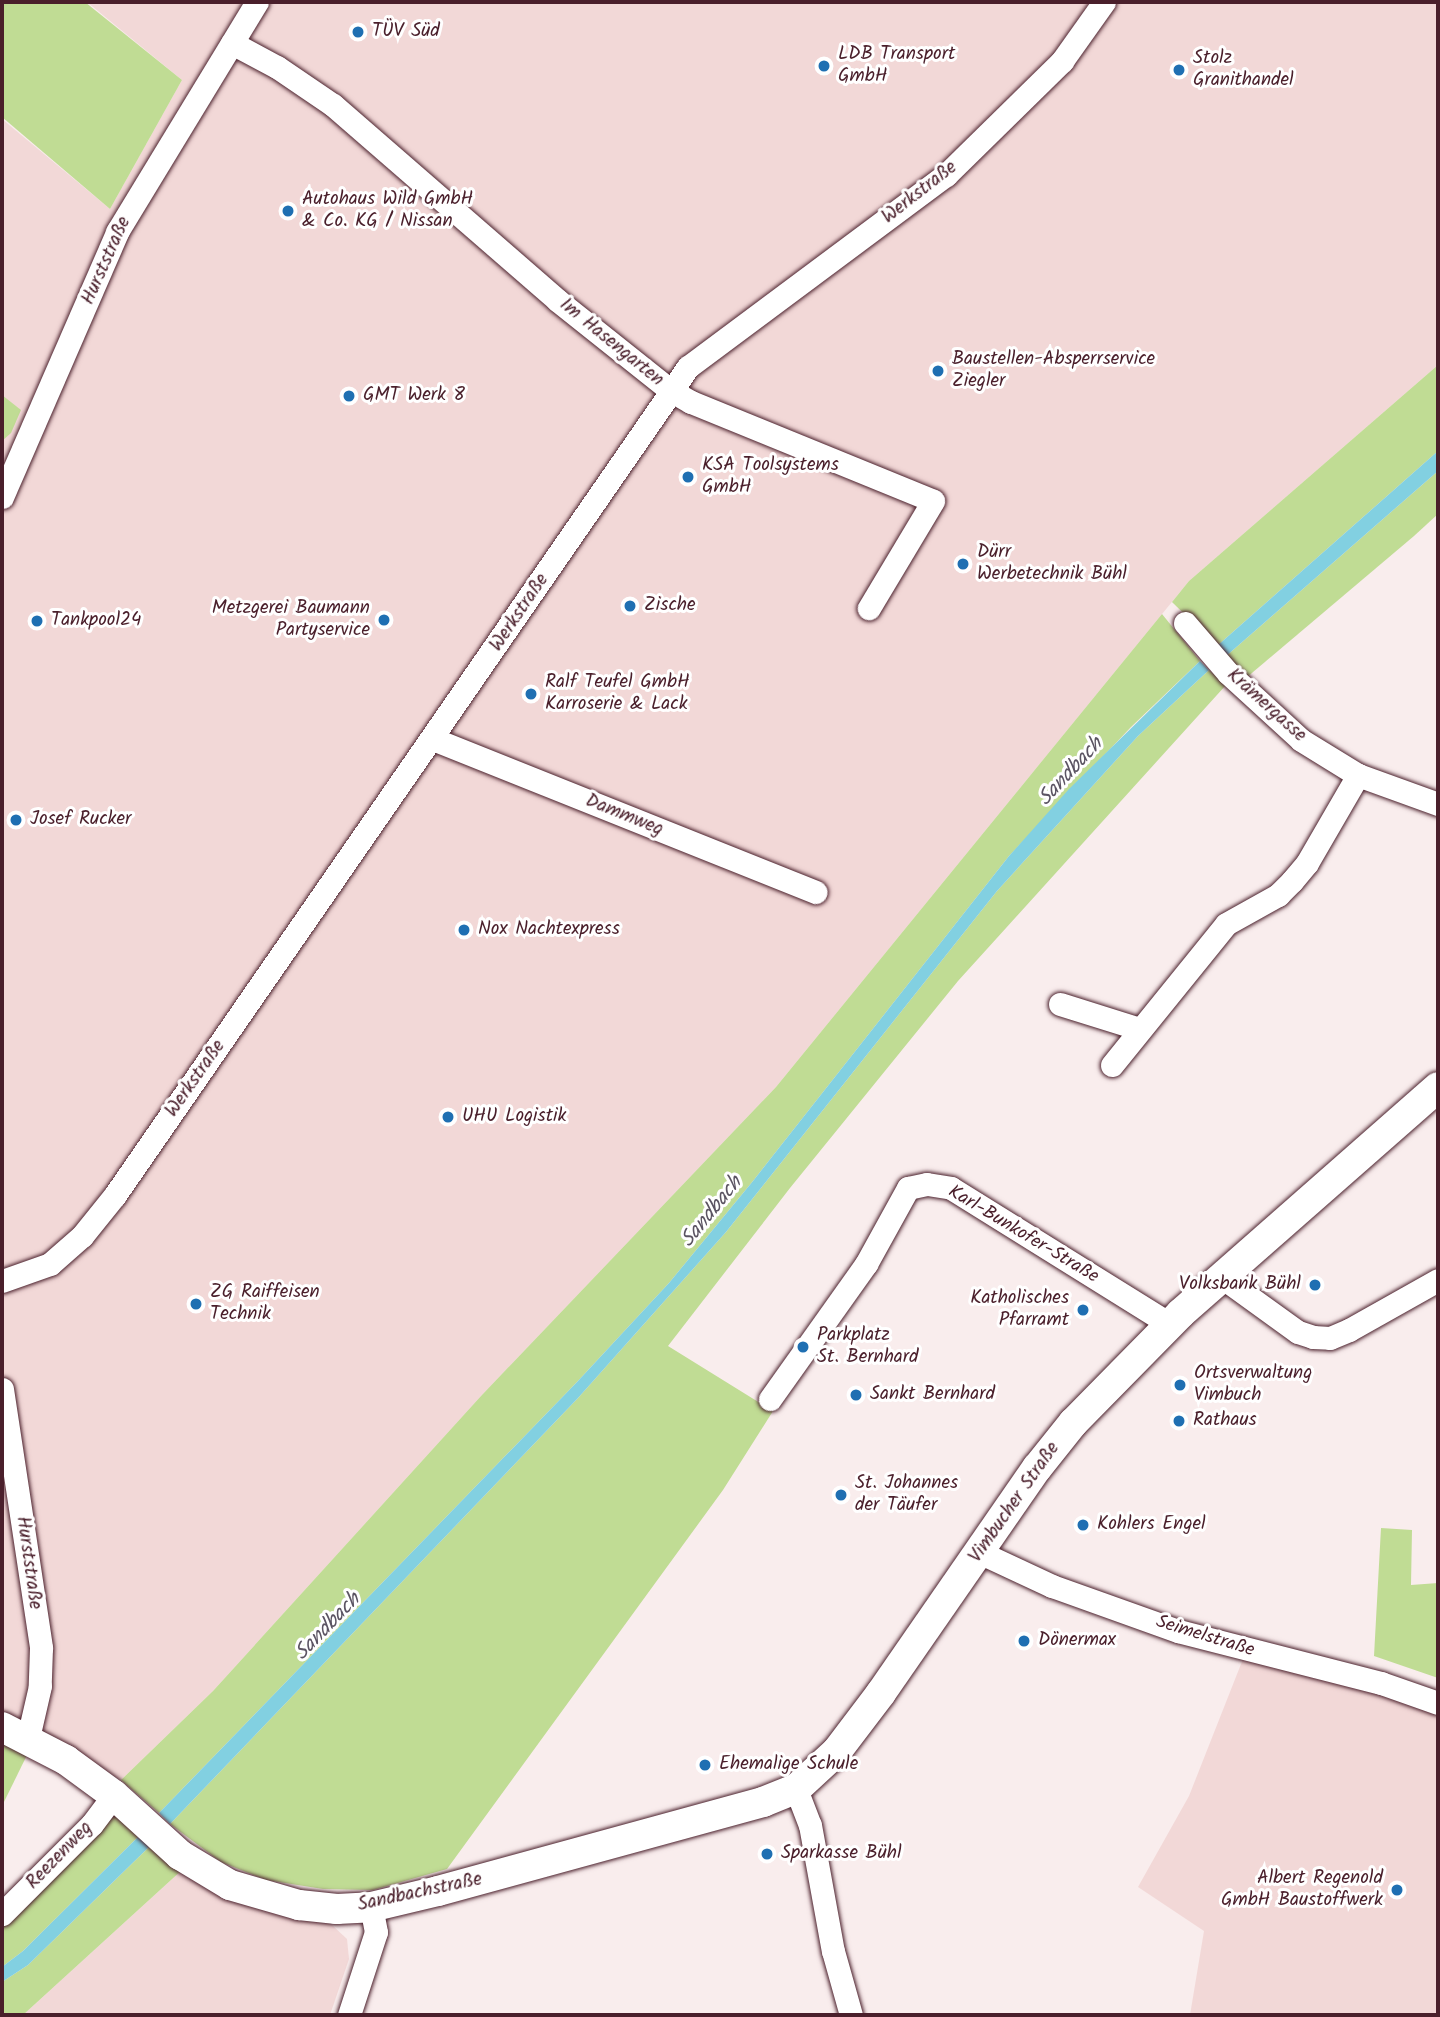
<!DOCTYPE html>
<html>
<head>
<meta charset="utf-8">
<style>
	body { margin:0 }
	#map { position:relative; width:1440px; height:2017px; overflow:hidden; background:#f9eded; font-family:Kalam,sans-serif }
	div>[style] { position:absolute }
	.built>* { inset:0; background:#f2d8d7 }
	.green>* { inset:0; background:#c0dc94 }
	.water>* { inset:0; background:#82d0e1 }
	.roads { filter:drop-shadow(0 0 2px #4a1f2b) drop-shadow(0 0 2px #4a1f2b) }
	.minor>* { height:23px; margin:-11.5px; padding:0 11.5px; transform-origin:11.5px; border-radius:11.5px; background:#fff }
	.tertiary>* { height:30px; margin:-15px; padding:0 15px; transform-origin:15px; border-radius:15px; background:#fff }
	.dots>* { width:19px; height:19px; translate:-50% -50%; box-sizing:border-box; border:4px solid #fff; border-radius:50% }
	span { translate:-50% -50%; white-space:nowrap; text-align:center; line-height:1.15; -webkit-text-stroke:6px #fff; paint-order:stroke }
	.poi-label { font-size:19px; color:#4a1f2b }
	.left { translate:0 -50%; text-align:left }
	.right { translate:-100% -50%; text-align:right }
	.street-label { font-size:19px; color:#4a1f2b }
	.water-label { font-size:21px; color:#5b5462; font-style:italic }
	.frame { position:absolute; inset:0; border:4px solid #4a1f2b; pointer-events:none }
</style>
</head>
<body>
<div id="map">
	<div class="built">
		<i style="clip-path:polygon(87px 2px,1438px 2px,1438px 365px,1189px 581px,776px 1087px,481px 1396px,213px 1691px,121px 1780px,2px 1716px,2px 119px,110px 209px,182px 80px)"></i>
		<i style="clip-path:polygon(1243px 1659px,1370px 1690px,1438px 1715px,1438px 2015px,1190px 2015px,1204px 1931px,1138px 1887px,1189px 1796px)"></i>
		<i style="clip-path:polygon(182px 1870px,332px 1925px,347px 1939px,349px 1959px,330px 2015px,23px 2015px)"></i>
	</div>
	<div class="green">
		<i style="clip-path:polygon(2px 2px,85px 2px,182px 80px,110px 209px,2px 117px)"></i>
		<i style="clip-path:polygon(1438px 365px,1438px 451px,1217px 646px,1172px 602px,1189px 581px)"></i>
		<i style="clip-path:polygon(2px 395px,21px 410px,11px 433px,2px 441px)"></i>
		<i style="clip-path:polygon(1438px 471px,1438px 514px,1414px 536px,1246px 678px,1225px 657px)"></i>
		<i style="clip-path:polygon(1162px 614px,1200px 661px,1131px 727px,1009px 856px,753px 1181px,669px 1283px,577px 1382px,159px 1813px,121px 1780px,213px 1691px,481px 1396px,776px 1087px)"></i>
		<i style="clip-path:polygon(1209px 670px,1226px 685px,958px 981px,790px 1188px,668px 1346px,773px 1411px,723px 1490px,447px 1869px,373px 1890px,323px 1889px,266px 1880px,221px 1862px,170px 1824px,578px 1398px,726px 1232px,997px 891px,1138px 736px)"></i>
		<i style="clip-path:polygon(1381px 1528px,1412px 1530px,1411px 1585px,1438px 1583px,1438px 1678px,1374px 1656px)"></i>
		<i style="clip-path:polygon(2px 1737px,30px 1749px,2px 1806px)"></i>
		<i style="clip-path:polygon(116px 1811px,140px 1835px,23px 1951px,2px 1967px,2px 1923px)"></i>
		<i style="clip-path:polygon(151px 1845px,182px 1870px,23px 2015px,2px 2015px,2px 1982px,28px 1965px)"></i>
	</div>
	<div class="water">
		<i style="clip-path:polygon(1438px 451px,1438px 471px,1225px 657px,1217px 646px)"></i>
		<i style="clip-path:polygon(1200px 661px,1209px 670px,1138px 736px,997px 891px,726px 1232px,578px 1398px,170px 1824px,159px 1813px,577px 1382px,669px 1283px,753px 1181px,1009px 856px,1069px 789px)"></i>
		<i style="clip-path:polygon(140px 1835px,151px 1845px,28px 1965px,2px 1982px,2px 1967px,23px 1951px)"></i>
	</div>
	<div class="roads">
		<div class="minor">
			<i style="left:232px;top:43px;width:51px;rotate:28.1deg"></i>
			<i style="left:277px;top:67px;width:68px;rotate:34.2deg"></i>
			<i style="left:333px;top:105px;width:297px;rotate:41deg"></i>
			<i style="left:557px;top:300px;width:144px;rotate:38.5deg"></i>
			<i style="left:670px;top:390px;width:24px;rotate:30deg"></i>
			<i style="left:691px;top:402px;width:261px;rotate:22.2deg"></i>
			<i style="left:933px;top:501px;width:125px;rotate:120.9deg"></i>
			<i style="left:2px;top:497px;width:289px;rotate:-66.5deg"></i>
			<i style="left:117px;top:232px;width:269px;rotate:-58.7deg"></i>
			<i style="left:1185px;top:623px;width:66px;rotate:49.3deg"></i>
			<i style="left:1228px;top:673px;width:99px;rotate:42.5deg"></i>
			<i style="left:1301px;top:740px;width:67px;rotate:31.6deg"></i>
			<i style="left:1358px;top:775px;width:85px;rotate:19.9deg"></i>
			<i style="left:433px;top:739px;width:412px;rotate:21.8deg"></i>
			<i style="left:1060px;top:1004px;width:84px;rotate:17.4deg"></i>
			<i style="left:1112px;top:1065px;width:181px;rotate:-51deg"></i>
			<i style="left:1226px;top:924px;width:60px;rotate:-29.1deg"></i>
			<i style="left:1278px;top:895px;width:20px;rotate:-45deg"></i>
			<i style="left:1292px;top:881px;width:23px;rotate:-50deg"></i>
			<i style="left:1307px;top:863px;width:102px;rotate:-59.9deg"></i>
			<i style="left:1223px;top:1278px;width:92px;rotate:35.8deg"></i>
			<i style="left:1298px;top:1332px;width:16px;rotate:18deg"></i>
			<i style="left:1313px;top:1337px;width:17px;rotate:3deg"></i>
			<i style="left:1330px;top:1338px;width:21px;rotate:-23deg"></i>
			<i style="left:1349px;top:1330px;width:102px;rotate:-29.3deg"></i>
			<i style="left:2px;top:1281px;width:51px;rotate:-19.5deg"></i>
			<i style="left:50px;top:1264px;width:43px;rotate:-41.2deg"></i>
			<i style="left:82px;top:1236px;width:53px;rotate:-51.2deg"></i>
			<i style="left:115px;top:1195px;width:1007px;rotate:-55.32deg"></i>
			<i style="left:688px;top:367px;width:322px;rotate:-36.7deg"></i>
			<i style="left:946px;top:175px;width:163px;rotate:-44.5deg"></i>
			<i style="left:1062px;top:61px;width:72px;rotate:-54.6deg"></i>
			<i style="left:2px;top:1389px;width:262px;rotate:81.4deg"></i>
			<i style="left:41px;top:1648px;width:38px;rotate:92deg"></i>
			<i style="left:40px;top:1686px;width:53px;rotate:103deg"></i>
			<i style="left:770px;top:1399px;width:166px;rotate:-54.6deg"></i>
			<i style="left:866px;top:1264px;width:87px;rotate:-61.1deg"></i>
			<i style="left:908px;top:1188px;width:19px;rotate:-12deg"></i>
			<i style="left:927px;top:1184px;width:24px;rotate:9deg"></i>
			<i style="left:951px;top:1188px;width:259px;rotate:31.9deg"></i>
			<i style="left:979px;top:1552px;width:81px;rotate:25deg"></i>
			<i style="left:1052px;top:1586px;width:134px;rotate:19.7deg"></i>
			<i style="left:1178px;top:1631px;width:210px;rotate:14.4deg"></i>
			<i style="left:1381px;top:1683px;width:60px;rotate:19.3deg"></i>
			<i style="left:796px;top:1789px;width:39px;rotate:69deg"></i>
			<i style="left:810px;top:1825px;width:128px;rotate:79.7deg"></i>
			<i style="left:833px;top:1951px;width:66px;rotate:74.3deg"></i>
			<i style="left:2px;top:1914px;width:127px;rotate:-45deg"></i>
			<i style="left:92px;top:1824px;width:36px;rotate:-53deg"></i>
			<i style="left:349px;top:2015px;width:87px;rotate:-72deg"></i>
			<i style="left:376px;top:1932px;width:25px;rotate:-101deg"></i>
		</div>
		<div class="tertiary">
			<i style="left:2px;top:1727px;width:72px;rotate:27.3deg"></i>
			<i style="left:66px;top:1760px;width:59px;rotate:36.1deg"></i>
			<i style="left:114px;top:1795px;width:89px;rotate:42.3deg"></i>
			<i style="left:180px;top:1855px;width:58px;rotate:31deg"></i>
			<i style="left:230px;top:1885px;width:72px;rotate:16.2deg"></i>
			<i style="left:299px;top:1905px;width:38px;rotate:6deg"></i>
			<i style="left:337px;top:1909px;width:34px;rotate:-3deg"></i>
			<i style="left:371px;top:1907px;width:69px;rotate:-13.4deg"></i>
			<i style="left:438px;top:1891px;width:337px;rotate:-15.3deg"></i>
			<i style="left:763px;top:1802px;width:35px;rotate:-22deg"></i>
			<i style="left:796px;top:1789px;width:56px;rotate:-42.8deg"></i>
			<i style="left:837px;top:1751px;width:73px;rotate:-52.8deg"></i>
			<i style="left:881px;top:1693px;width:274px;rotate:-55.3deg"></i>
			<i style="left:1037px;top:1468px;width:58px;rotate:-51.3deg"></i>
			<i style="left:1073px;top:1423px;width:154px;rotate:-45.5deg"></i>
			<i style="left:1181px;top:1313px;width:342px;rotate:-41.3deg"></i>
		</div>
	</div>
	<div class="dots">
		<i style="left:358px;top:32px;background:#1f6fb2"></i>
		<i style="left:824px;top:66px;background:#1f6fb2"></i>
		<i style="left:1179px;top:70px;background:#1f6fb2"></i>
		<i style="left:288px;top:211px;background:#1f6fb2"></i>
		<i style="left:938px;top:371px;background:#1f6fb2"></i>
		<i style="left:349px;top:396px;background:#1f6fb2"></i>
		<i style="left:688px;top:477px;background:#1f6fb2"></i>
		<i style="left:963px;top:564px;background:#1f6fb2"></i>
		<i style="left:630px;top:606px;background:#1f6fb2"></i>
		<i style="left:384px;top:620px;background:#1f6fb2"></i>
		<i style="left:37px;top:621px;background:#1f6fb2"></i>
		<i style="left:531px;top:694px;background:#1f6fb2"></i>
		<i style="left:16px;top:820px;background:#1f6fb2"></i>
		<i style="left:464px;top:930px;background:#1f6fb2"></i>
		<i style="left:448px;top:1117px;background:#1f6fb2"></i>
		<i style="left:1315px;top:1285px;background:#1f6fb2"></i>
		<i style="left:196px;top:1304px;background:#1f6fb2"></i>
		<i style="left:1083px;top:1310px;background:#1f6fb2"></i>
		<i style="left:803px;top:1347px;background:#1f6fb2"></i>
		<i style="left:1180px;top:1385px;background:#1f6fb2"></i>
		<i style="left:856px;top:1395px;background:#1f6fb2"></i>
		<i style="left:1179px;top:1421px;background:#1f6fb2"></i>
		<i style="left:841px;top:1495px;background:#1f6fb2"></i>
		<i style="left:1083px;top:1525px;background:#1f6fb2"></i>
		<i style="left:1024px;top:1641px;background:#1f6fb2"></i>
		<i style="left:705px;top:1765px;background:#1f6fb2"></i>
		<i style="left:767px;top:1854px;background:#1f6fb2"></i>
		<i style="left:1397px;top:1890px;background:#1f6fb2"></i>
	</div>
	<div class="poi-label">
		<span class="left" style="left:372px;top:32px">TÜV Süd</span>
		<span class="left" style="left:838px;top:66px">LDB Transport<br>GmbH</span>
		<span class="left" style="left:1193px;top:70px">Stolz<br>Granithandel</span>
		<span class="left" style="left:302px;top:211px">Autohaus Wild GmbH<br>&amp; Co. KG / Nissan</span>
		<span class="left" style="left:952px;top:371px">Baustellen-Absperrservice<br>Ziegler</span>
		<span class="left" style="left:363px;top:396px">GMT Werk 8</span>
		<span class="left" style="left:702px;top:477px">KSA Toolsystems<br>GmbH</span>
		<span class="left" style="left:977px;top:564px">Dürr<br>Werbetechnik Bühl</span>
		<span class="left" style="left:644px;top:606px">Zische</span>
		<span class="right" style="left:370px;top:620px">Metzgerei Baumann<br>Partyservice</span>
		<span class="left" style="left:51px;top:621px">Tankpool24</span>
		<span class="left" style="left:545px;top:694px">Ralf Teufel GmbH<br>Karroserie &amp; Lack</span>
		<span class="left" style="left:30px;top:820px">Josef Rucker</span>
		<span class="left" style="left:478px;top:930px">Nox Nachtexpress</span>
		<span class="left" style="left:462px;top:1117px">UHU Logistik</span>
		<span class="right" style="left:1301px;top:1285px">Volksbank Bühl</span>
		<span class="left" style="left:210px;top:1304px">ZG Raiffeisen<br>Technik</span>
		<span class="right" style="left:1069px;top:1310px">Katholisches<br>Pfarramt</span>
		<span class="left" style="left:817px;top:1347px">Parkplatz<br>St. Bernhard</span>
		<span class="left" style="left:1194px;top:1385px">Ortsverwaltung<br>Vimbuch</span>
		<span class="left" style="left:870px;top:1395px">Sankt Bernhard</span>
		<span class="left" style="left:1193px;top:1421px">Rathaus</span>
		<span class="left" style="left:855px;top:1495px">St. Johannes<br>der Täufer</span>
		<span class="left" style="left:1097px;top:1525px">Kohlers Engel</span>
		<span class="left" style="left:1038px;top:1641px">Dönermax</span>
		<span class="left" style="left:719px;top:1765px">Ehemalige Schule</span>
		<span class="left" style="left:781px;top:1854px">Sparkasse Bühl</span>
		<span class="right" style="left:1383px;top:1890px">Albert Regenold<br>GmbH Baustoffwerk</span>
	</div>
	<div class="street-label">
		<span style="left:920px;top:193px;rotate:-38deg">Werkstraße</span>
		<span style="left:107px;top:261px;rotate:-66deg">Hurststraße</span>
		<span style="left:611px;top:343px;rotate:39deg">Im Hasengarten</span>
		<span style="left:520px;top:613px;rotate:-56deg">Werkstraße</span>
		<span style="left:1266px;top:706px;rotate:42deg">Krämergasse</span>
		<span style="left:624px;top:816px;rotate:22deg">Dammweg</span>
		<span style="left:196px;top:1079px;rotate:-55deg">Werkstraße</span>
		<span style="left:1023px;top:1235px;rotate:31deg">Karl-Bunkofer-Straße</span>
		<span style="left:1015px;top:1503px;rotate:-55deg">Vimbucher Straße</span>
		<span style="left:28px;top:1563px;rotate:82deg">Hurststraße</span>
		<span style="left:1205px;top:1637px;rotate:17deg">Seimelstraße</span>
		<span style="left:60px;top:1856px;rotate:-46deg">Reezenweg</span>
		<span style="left:420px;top:1893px;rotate:-12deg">Sandbachstraße</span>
	</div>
	<div class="water-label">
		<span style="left:1071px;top:772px;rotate:-47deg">Sandbach</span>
		<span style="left:712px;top:1212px;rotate:-51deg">Sandbach</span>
		<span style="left:328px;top:1627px;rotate:-46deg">Sandbach</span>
	</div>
	<div class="frame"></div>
</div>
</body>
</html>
